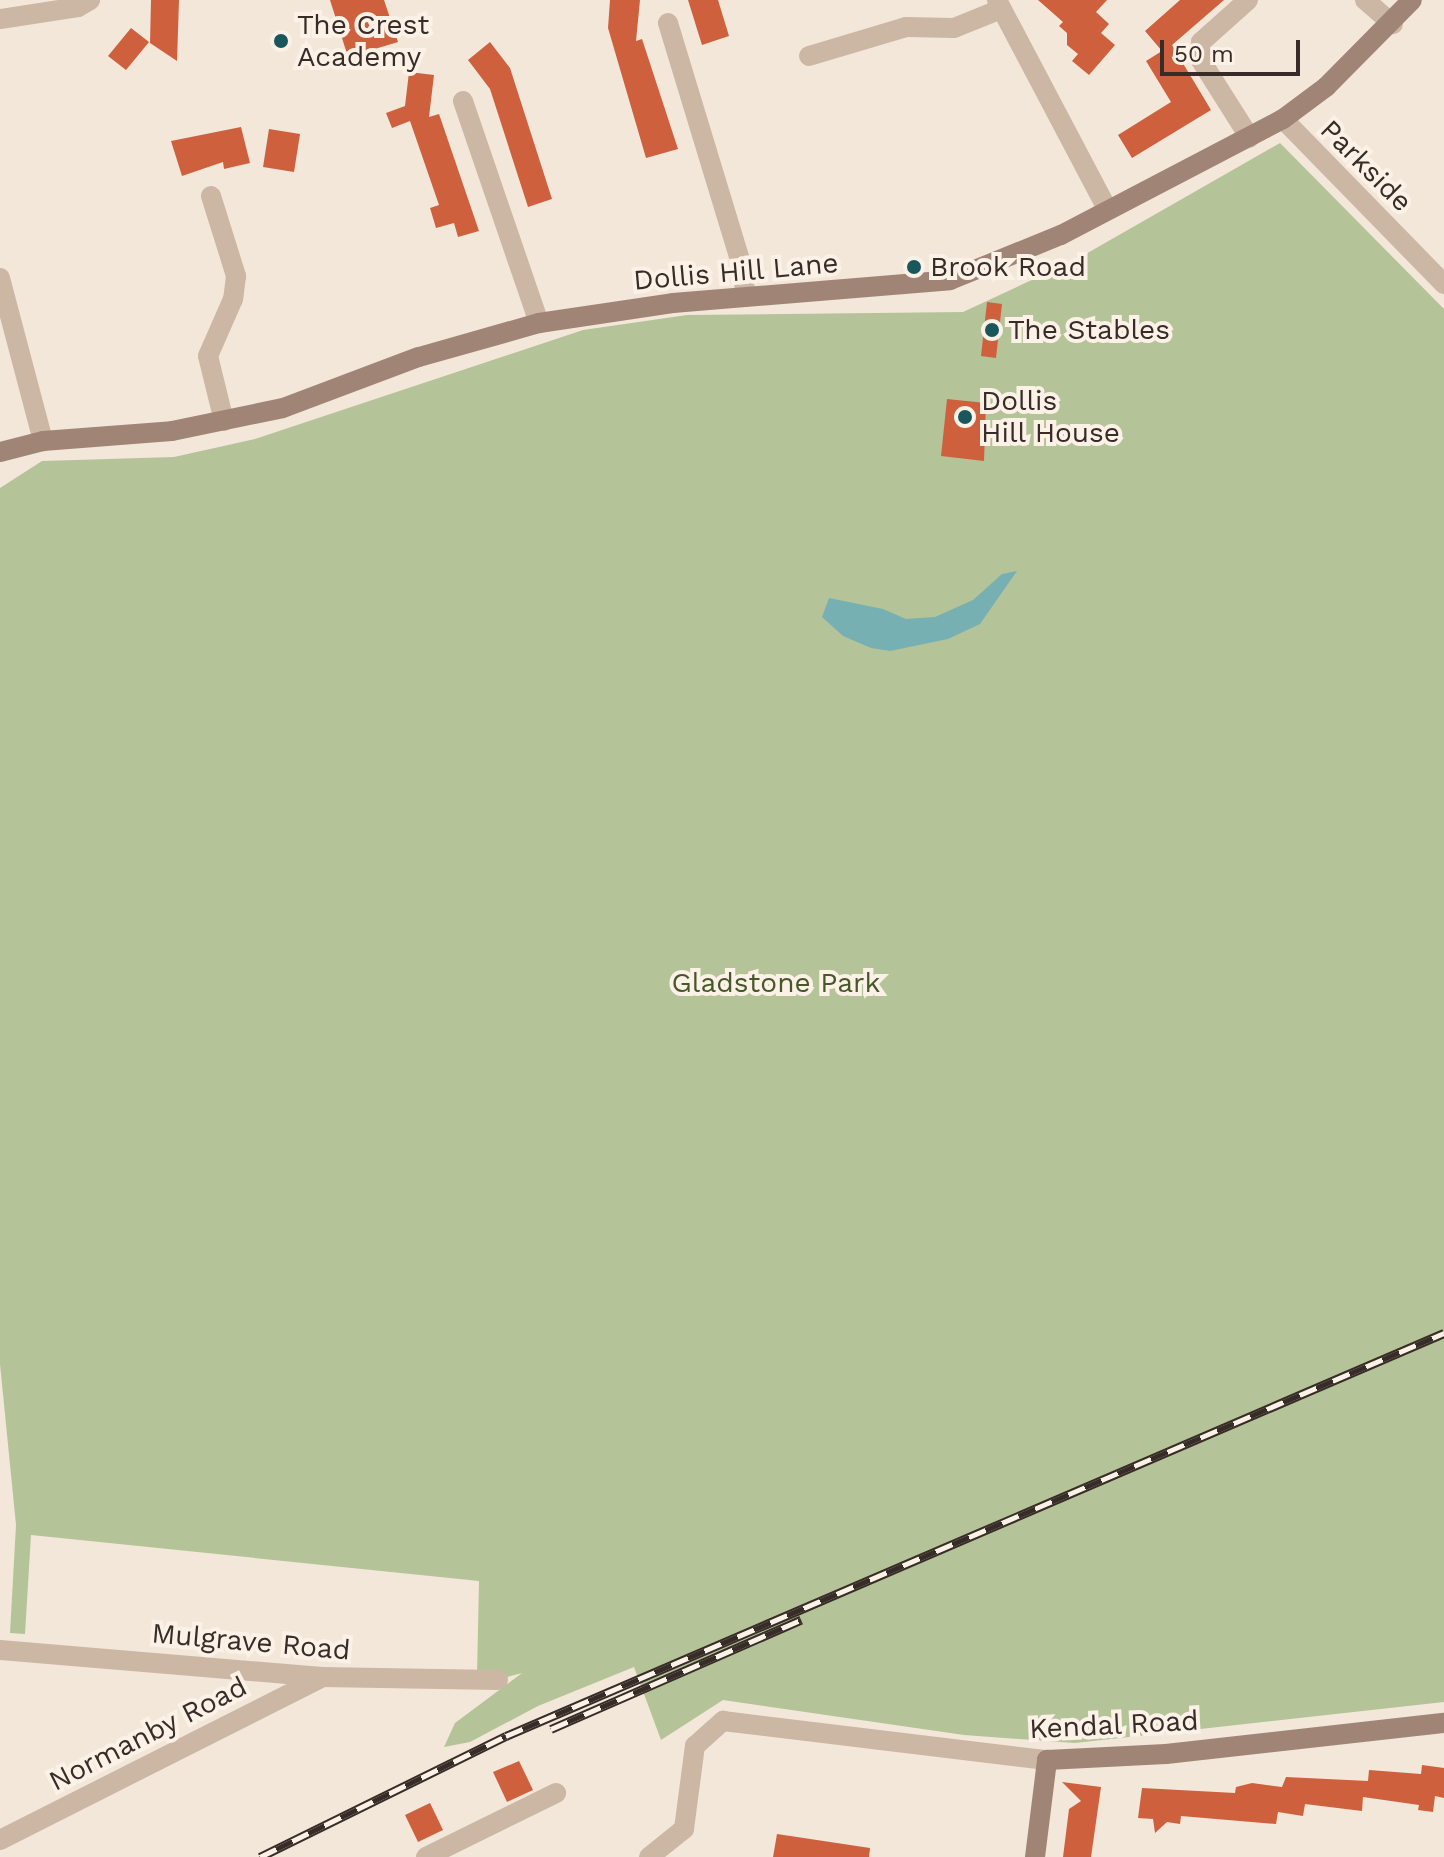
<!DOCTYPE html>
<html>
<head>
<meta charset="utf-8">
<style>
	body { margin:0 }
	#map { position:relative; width:1444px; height:1857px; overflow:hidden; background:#f3e7da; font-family:"Work Sans",sans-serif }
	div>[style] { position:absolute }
	.green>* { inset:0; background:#b5c399 }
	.water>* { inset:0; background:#77b0b2 }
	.building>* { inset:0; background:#ce603d }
	.street>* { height:20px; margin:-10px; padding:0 10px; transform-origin:10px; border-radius:10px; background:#ccb7a5 }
	.secondary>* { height:20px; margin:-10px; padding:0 10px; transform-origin:10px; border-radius:10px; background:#a08576 }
	.rail>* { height:9px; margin-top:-4.5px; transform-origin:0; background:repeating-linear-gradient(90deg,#fbf1e6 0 18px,#372c27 0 36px); box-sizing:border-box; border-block:2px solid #372c27 }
	.dots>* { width:22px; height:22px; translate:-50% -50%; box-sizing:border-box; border:4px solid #fbf1e6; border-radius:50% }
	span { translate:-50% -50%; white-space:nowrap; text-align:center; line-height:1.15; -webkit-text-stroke:8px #fbf1e6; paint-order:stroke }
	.poi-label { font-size:28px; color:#372c27 }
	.left { translate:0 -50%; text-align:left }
	.street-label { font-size:28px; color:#372c27 }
	.park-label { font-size:28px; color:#465729 }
	.scale { position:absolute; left:1160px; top:40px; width:140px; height:36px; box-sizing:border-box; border:4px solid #372c27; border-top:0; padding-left:10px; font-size:24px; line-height:28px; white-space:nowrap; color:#372c27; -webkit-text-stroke:6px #fbf1e6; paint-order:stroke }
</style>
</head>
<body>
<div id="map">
	<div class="green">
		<i style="clip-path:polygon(1280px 143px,1444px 309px,1444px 1702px,1075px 1743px,964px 1735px,723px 1700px,661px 1740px,634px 1667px,538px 1706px,470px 1742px,444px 1747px,455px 1723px,522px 1673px,496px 1680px,477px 1675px,479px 1581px,31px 1535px,25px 1634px,10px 1633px,16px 1525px,0 1364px,0 488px,42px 461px,174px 457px,255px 439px,583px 330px,687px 315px,963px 312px,1077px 259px)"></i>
	</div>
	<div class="water">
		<i style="clip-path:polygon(1017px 571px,980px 624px,948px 639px,890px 651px,871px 648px,843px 636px,822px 617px,829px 598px,883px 609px,906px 619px,935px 617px,973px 600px,1002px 574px)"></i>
	</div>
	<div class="building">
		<i style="clip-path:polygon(151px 0,179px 0,177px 61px,150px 43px)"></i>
		<i style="clip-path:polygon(330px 0,384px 0,398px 42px,348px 57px)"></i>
		<i style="clip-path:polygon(610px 0,640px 0,636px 41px,642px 39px,678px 149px,646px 158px,608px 28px)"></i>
		<i style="clip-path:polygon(688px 0,718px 0,729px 36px,702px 45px)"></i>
		<i style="clip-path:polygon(1038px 0,1107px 0,1096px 12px,1109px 24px,1101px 33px,1115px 45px,1089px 75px,1072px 61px,1078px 54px,1067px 45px,1067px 33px,1059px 26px,1063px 22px)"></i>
		<i style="clip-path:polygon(1180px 0,1224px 0,1172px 45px,1211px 110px,1132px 158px,1118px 135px,1171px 102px,1146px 61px,1162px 51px,1145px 31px)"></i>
		<i style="clip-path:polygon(131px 28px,149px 42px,126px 70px,108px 56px)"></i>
		<i style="clip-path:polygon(490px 42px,510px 68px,552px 199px,528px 207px,490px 89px,468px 60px)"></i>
		<i style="clip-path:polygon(409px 72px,434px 75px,429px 117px,439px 114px,479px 231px,458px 237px,454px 223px,436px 228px,430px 208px,439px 205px,410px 121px,392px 128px,386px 113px,405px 106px)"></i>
		<i style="clip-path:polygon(241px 127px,250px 163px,224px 169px,223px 162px,182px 176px,171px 141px)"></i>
		<i style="clip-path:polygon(269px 129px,300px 134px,294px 172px,263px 167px)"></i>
		<i style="clip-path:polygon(987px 302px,1002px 304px,996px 358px,981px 356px)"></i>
		<i style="clip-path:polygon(947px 399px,986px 403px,984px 461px,941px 456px)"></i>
		<i style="clip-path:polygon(519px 1761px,533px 1790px,507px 1802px,493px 1772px)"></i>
		<i style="clip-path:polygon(1422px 1765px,1444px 1768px,1444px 1798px,1435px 1796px,1433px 1812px,1418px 1810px,1419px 1805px,1363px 1797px,1362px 1811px,1305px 1804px,1303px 1816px,1278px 1812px,1276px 1824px,1181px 1816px,1180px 1824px,1167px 1822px,1155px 1833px,1153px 1819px,1138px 1818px,1142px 1788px,1235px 1793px,1236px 1787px,1252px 1783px,1282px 1787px,1286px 1777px,1368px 1781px,1369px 1770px,1421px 1774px)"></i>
		<i style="clip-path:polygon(1062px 1782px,1101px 1787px,1091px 1857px,1063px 1857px,1069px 1809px,1081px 1801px)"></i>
		<i style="clip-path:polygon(430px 1803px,443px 1830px,418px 1842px,405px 1815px)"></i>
		<i style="clip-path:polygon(777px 1834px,870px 1848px,869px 1857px,773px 1857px)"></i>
	</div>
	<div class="street">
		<i style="left:997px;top:0;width:236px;rotate:62.2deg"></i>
		<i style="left:1248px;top:0;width:63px;rotate:138.2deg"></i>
		<i style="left:1201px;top:42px;width:17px;rotate:93deg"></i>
		<i style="left:1200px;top:59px;width:93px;rotate:57.7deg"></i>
		<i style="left:1365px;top:0;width:37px;rotate:41deg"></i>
		<i style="left:0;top:19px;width:79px;rotate:-8.7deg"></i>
		<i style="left:78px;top:7px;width:14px;rotate:-30deg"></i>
		<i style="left:668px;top:23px;width:254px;rotate:73.1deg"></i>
		<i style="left:742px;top:266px;width:31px;rotate:83deg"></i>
		<i style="left:809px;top:56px;width:101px;rotate:-16.6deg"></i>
		<i style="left:906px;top:27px;width:48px;rotate:1.2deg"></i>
		<i style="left:954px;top:28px;width:51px;rotate:-22deg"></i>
		<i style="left:463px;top:101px;width:235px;rotate:71.1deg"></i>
		<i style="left:1283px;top:119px;width:231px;rotate:45.7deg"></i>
		<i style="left:211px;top:196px;width:84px;rotate:72.6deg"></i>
		<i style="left:236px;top:276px;width:23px;rotate:97deg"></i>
		<i style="left:233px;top:299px;width:62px;rotate:113.7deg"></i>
		<i style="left:208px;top:356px;width:67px;rotate:76.2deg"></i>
		<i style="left:0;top:278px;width:169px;rotate:75.2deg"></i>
		<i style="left:0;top:1650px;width:323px;rotate:4.8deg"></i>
		<i style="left:322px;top:1677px;width:176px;rotate:1deg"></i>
		<i style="left:0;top:1840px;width:361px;rotate:-26.8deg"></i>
		<i style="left:426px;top:1857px;width:145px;rotate:-26.2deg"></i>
		<i style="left:649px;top:1857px;width:45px;rotate:-38.7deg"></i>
		<i style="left:684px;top:1829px;width:84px;rotate:-82.5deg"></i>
		<i style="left:695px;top:1746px;width:38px;rotate:-42deg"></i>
		<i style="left:723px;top:1721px;width:326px;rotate:6.9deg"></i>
	</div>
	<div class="secondary">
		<i style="left:0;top:452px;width:44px;rotate:-14.3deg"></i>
		<i style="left:43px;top:441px;width:129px;rotate:-4.4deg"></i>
		<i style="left:172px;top:431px;width:113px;rotate:-11.7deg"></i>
		<i style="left:283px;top:408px;width:145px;rotate:-20.6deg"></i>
		<i style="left:419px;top:357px;width:125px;rotate:-15.8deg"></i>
		<i style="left:539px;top:323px;width:135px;rotate:-8.5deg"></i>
		<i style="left:673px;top:303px;width:278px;rotate:-4.7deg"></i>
		<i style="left:950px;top:280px;width:120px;rotate:-22.1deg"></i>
		<i style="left:1061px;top:235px;width:250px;rotate:-27.6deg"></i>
		<i style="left:1283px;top:119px;width:54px;rotate:-36.7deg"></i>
		<i style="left:1326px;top:87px;width:122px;rotate:-45.3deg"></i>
		<i style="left:1035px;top:1857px;width:98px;rotate:-82.9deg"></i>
		<i style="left:1047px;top:1760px;width:119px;rotate:-2.9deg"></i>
		<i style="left:1166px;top:1754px;width:280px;rotate:-6.4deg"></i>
	</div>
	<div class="rail">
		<i style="left:551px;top:1729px;width:273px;rotate:-23.6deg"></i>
		<i style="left:260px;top:1857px;width:274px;rotate:-26.2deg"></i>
		<i style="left:506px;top:1736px;width:1021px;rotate:-23.25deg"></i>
	</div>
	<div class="dots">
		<i style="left:281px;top:41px;background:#19575c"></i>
		<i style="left:914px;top:267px;background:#19575c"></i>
		<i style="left:992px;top:330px;background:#19575c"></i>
		<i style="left:965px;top:417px;background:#19575c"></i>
	</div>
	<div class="poi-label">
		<span class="left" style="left:297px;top:41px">The Crest<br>Academy</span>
		<span class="left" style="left:930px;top:267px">Brook Road</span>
		<span class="left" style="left:1008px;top:330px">The Stables</span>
		<span class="left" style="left:981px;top:417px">Dollis<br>Hill House</span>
	</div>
	<div class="street-label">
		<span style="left:1366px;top:166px;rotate:45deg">Parkside</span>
		<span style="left:736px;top:272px;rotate:-5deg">Dollis Hill Lane</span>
		<span style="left:251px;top:1642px;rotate:5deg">Mulgrave Road</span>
		<span style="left:1114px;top:1725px;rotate:-3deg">Kendal Road</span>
		<span style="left:148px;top:1734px;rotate:-27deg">Normanby Road</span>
	</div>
	<div class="park-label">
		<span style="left:776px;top:983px">Gladstone Park</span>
	</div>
	<div class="scale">50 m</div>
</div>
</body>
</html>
